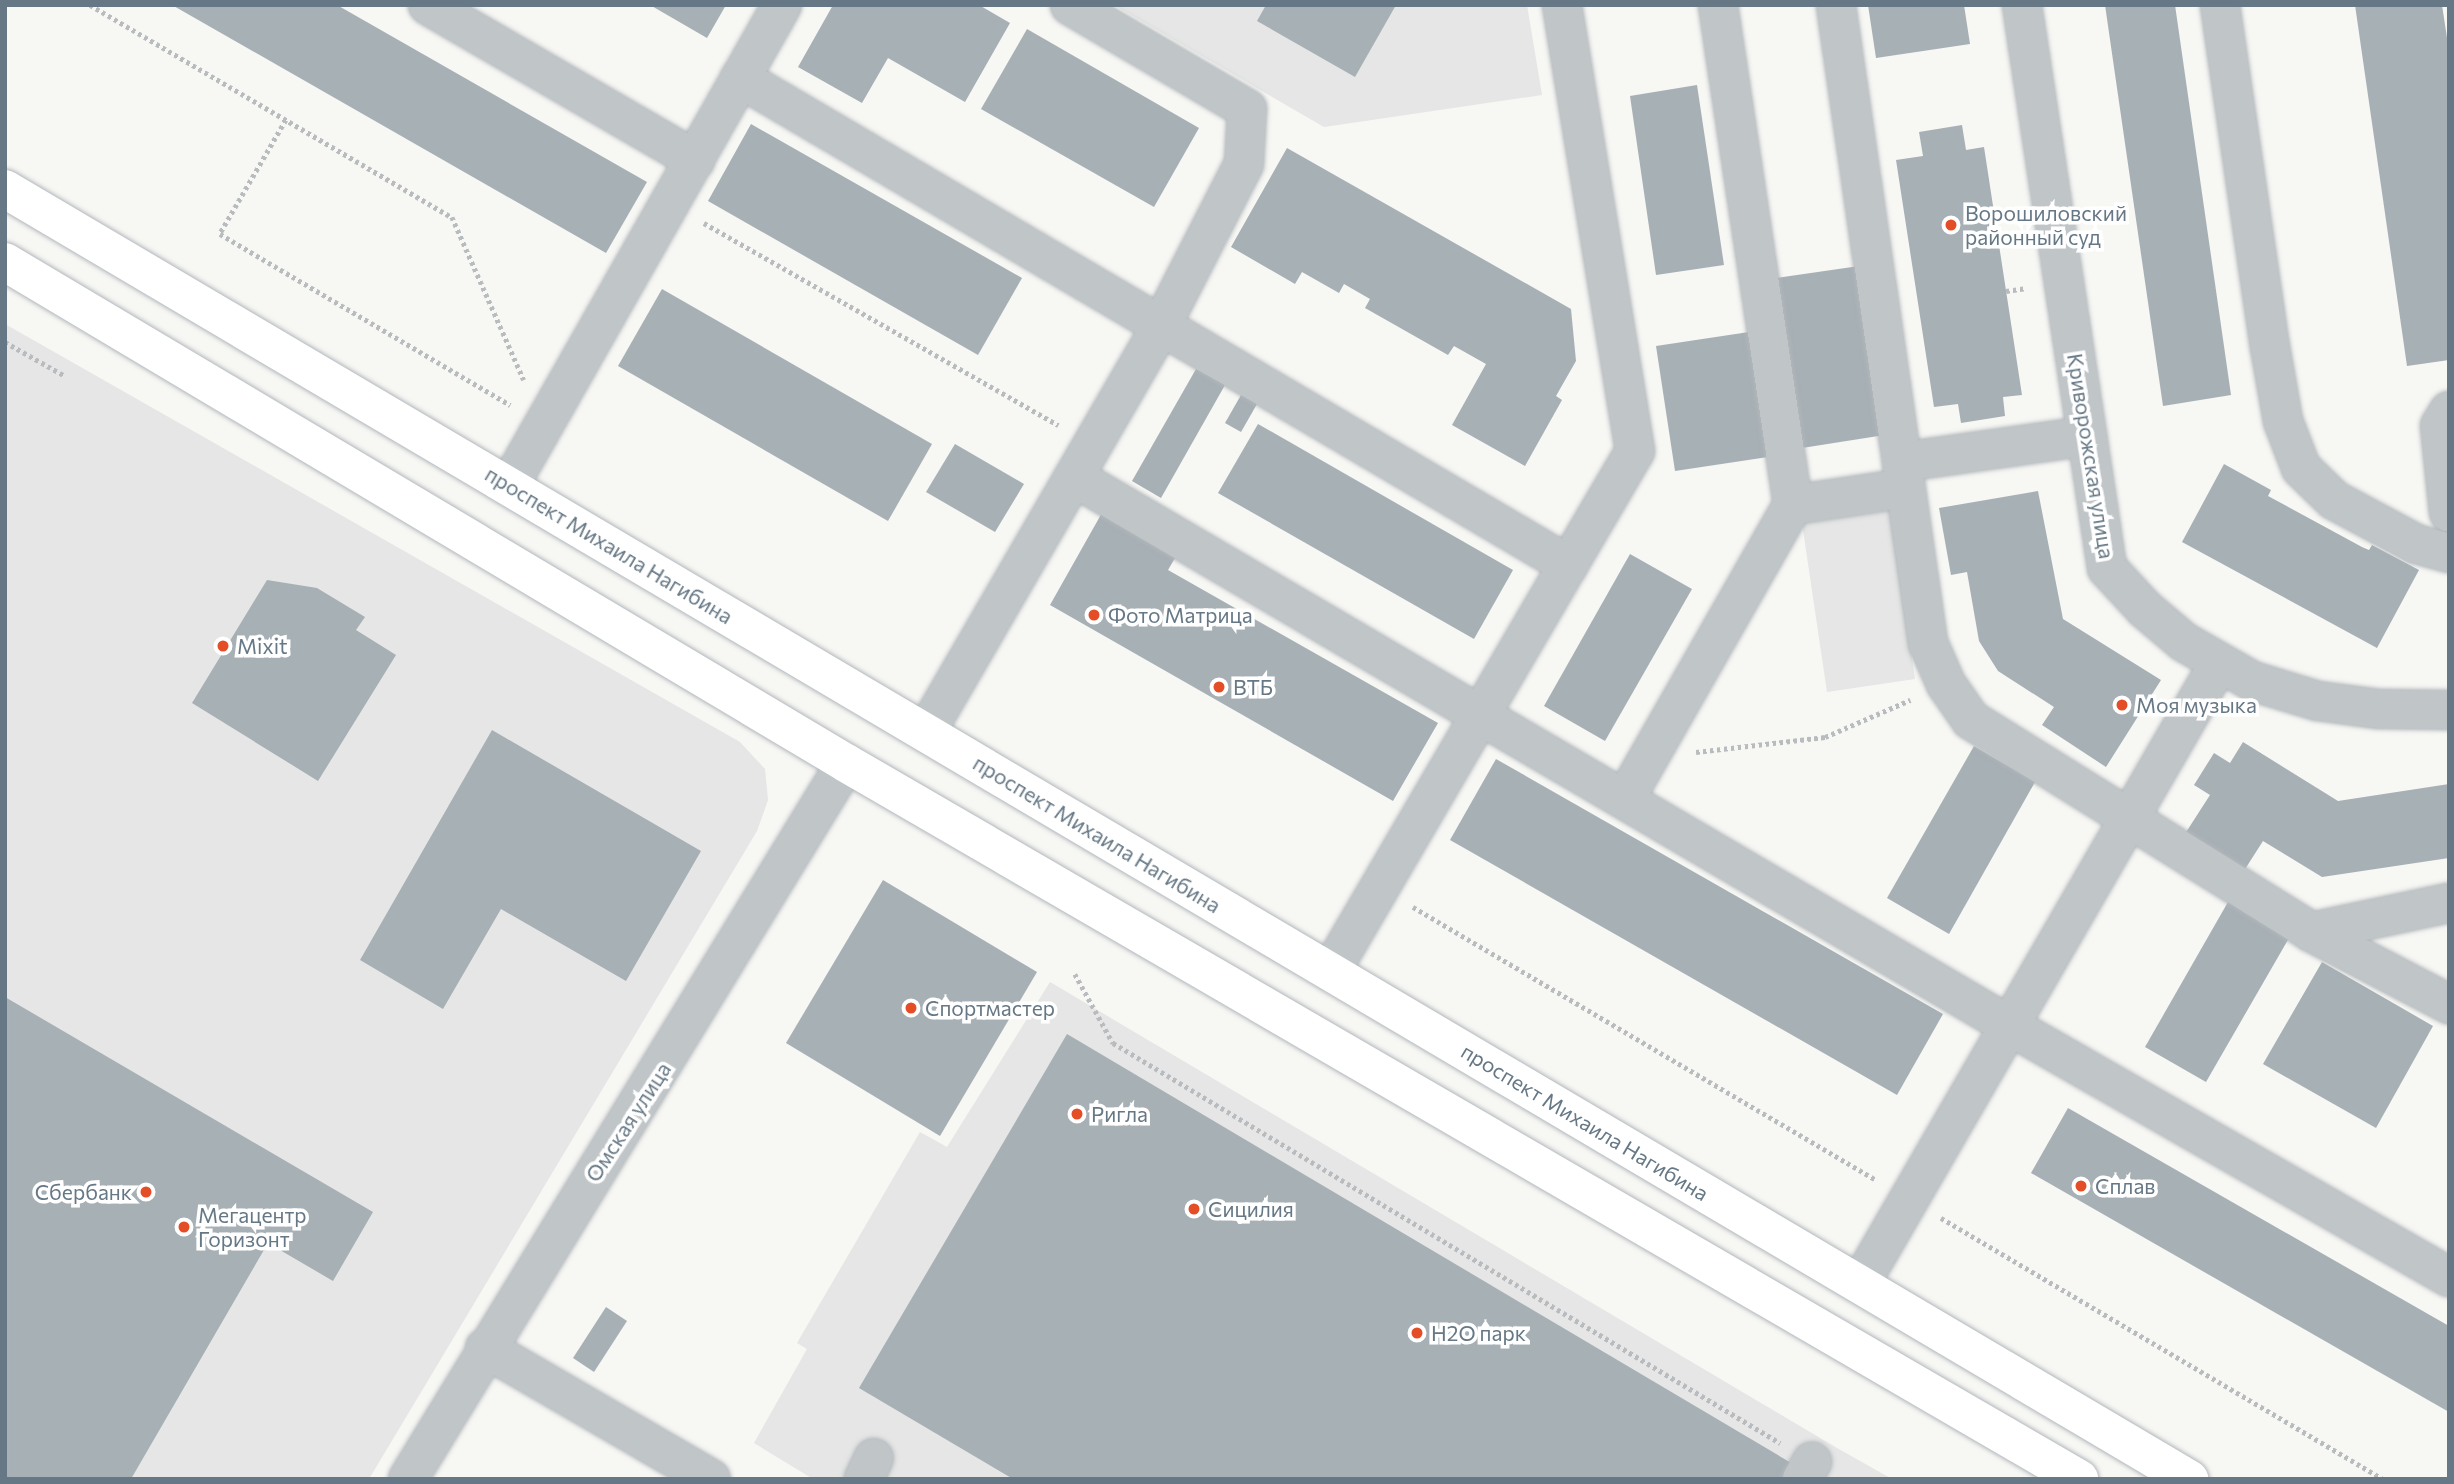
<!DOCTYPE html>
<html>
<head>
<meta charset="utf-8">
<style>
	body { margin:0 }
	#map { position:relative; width:2454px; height:1484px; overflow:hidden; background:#f7f7f4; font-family:Commissioner,sans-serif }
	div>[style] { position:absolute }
	.built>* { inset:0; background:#e5e6e5 }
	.building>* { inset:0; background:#a7b0b5 }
	.path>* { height:4.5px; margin-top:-2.25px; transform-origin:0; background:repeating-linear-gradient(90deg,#b8bcbf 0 3.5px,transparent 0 7px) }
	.roads { filter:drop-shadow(0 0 2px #b2b7bb) drop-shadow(0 0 2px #b2b7bb) }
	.minor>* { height:38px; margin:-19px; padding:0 19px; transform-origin:19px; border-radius:19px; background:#c0c5c8 }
	.major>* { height:38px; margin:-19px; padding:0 19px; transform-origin:19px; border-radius:19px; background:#fff }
	.dots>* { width:19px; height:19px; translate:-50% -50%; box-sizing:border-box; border:4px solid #fff; border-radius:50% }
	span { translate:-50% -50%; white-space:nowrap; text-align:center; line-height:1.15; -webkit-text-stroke:7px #fff; paint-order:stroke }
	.poi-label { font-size:21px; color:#667885 }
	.left { translate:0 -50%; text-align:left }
	.right { translate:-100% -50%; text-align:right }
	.street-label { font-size:21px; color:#667885 }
	.frame { position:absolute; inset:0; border:7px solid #667885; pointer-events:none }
</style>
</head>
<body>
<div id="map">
	<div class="built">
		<i style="clip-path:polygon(1114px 5px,1527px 5px,1542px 95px,1324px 127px)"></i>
		<i style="clip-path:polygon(5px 324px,740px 742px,765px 769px,768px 800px,757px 831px,369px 1479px,5px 1479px)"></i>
		<i style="clip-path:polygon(1890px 510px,1915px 679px,1827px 692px,1802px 523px)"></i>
		<i style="clip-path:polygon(1050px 982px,1837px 1448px,1892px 1479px,813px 1479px,754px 1443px,807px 1349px,797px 1343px,920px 1132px,947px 1147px)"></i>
	</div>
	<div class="building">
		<i style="clip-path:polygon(172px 5px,337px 5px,647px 182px,606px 253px)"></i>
		<i style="clip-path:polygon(650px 5px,726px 5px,707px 38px)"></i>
		<i style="clip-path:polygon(833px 5px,979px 5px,1010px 23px,965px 102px,888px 58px,862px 103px,798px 67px)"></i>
		<i style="clip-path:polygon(1266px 5px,1396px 5px,1355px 77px,1257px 21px)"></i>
		<i style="clip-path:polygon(1868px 5px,1964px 5px,1970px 44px,1876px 58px)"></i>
		<i style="clip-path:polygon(2105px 5px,2175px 5px,2231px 395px,2163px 406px)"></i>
		<i style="clip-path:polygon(2355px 5px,2442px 5px,2449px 51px,2449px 360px,2407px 366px)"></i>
		<i style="clip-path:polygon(1027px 29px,1199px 128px,1154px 207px,981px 109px)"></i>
		<i style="clip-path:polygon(1697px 85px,1724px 265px,1656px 275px,1630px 96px)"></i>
		<i style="clip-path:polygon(751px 124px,1022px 278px,978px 355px,708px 201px)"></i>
		<i style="clip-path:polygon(1962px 125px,1966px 150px,1984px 147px,2022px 395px,2003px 397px,2005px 416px,1961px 423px,1958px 404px,1934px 407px,1896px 160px,1923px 156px,1919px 132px)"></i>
		<i style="clip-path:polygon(1287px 148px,1571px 309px,1576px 361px,1556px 396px,1562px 400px,1525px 466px,1452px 425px,1486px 364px,1454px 346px,1448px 355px,1365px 308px,1370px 299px,1344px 284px,1339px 293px,1302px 272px,1295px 284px,1231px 247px)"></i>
		<i style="clip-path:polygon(1866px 265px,1891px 434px,1802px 448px,1777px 278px)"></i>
		<i style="clip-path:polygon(662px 289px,932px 444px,888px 521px,618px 366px)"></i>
		<i style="clip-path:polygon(1749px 332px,1768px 457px,1675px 471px,1656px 346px)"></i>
		<i style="clip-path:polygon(1196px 369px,1225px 385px,1161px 498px,1132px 481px)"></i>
		<i style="clip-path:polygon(1241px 395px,1257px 404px,1241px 432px,1225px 423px)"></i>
		<i style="clip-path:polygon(1258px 424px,1513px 570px,1474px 639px,1218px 493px)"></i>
		<i style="clip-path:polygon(955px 444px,1024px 484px,995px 532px,926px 492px)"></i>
		<i style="clip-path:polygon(2224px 464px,2271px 490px,2268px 496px,2362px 547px,2369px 550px,2372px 545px,2419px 570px,2377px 648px,2182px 542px)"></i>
		<i style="clip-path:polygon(2038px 491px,2063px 619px,2161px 680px,2106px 767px,2042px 725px,2054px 707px,1998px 671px,1979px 641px,1967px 572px,1951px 575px,1939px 508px)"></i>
		<i style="clip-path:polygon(1103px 511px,1178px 553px,1168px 570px,1438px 723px,1393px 801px,1050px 605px)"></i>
		<i style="clip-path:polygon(1630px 554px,1692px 589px,1605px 741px,1544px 706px)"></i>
		<i style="clip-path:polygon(267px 580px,317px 588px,365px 617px,356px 630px,396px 655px,318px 781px,192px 703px)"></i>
		<i style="clip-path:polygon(492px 730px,701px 851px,626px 981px,501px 909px,443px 1009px,360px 960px)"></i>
		<i style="clip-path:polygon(2243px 742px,2338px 801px,2449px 784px,2449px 858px,2322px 877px,2263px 841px,2240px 877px,2181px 840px,2210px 795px,2194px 785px,2214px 753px,2230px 763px)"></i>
		<i style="clip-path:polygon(1974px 746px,2035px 782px,1949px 934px,1887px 898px)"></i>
		<i style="clip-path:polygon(1496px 759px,1943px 1014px,1897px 1095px,1450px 840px)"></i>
		<i style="clip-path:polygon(883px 880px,1037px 972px,940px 1136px,786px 1043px)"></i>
		<i style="clip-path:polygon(2232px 895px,2293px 931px,2206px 1082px,2145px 1047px)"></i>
		<i style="clip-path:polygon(2322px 962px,2433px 1026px,2376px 1128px,2263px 1064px)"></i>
		<i style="clip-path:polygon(5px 997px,373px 1212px,333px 1281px,268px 1243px,131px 1479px,5px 1479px)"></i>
		<i style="clip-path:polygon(1067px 1034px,1798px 1467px,1791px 1479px,1013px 1479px,859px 1388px)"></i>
		<i style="clip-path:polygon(2068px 1108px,2449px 1326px,2449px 1412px,2031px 1173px)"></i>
		<i style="clip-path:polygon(606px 1307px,627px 1321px,594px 1372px,573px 1358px)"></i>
	</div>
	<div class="path">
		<i style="left:90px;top:5px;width:420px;rotate:30.4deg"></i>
		<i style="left:452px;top:217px;width:178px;rotate:66.2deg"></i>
		<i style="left:286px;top:120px;width:132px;rotate:120.1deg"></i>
		<i style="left:220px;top:234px;width:337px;rotate:30.5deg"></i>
		<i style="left:704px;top:223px;width:408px;rotate:29.7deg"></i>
		<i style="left:2006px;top:291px;width:21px;rotate:-8deg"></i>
		<i style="left:5px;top:342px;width:69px;rotate:29.5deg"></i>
		<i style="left:1696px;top:752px;width:130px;rotate:-6.6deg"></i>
		<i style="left:1825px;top:737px;width:93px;rotate:-23.5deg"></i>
		<i style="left:1413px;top:907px;width:537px;rotate:30.52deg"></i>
		<i style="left:1075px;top:974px;width:79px;rotate:61.2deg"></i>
		<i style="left:1113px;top:1043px;width:778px;rotate:30.95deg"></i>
		<i style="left:1941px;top:1218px;width:513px;rotate:30.56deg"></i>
	</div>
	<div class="roads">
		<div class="minor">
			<i style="left:428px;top:5px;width:309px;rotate:30.1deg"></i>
			<i style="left:1562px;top:5px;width:452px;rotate:80.7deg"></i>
			<i style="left:1635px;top:451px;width:132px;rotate:120.4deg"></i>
			<i style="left:1718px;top:5px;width:506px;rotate:81.47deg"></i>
			<i style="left:1836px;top:5px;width:645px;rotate:81.79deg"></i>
			<i style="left:1928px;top:643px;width:45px;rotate:66.3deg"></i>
			<i style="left:1946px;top:684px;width:44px;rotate:55.2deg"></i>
			<i style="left:1971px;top:720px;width:401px;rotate:31.9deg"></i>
			<i style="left:2311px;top:932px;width:156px;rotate:27.6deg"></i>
			<i style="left:2022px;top:5px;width:569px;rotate:81.41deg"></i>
			<i style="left:2107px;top:568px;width:56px;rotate:47.2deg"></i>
			<i style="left:2145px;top:609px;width:51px;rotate:40.2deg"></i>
			<i style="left:2184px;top:642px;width:78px;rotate:29.8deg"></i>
			<i style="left:2252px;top:681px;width:69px;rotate:16.9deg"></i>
			<i style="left:2318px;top:701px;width:62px;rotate:7.5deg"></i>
			<i style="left:2379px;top:709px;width:70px;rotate:0.8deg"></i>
			<i style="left:2220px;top:5px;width:346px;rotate:81.7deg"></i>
			<i style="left:2270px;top:347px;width:75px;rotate:80deg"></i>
			<i style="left:2283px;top:421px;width:50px;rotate:69deg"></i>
			<i style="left:2301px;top:468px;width:46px;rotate:44.1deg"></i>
			<i style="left:2334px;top:500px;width:93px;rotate:28.2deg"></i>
			<i style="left:2416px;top:544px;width:34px;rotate:15deg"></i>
			<i style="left:740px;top:78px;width:961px;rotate:30.46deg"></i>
			<i style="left:1568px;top:565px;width:471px;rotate:120.3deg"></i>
			<i style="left:2449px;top:411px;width:17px;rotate:121deg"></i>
			<i style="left:2440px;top:426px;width:87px;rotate:84.1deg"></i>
			<i style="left:1902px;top:462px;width:187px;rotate:-8deg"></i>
			<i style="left:1074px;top:477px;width:1085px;rotate:30.39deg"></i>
			<i style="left:2010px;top:1026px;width:506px;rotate:29.76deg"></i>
			<i style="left:509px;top:486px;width:553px;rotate:-60.42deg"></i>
			<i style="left:926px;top:732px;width:469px;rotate:-59.9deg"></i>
			<i style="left:1161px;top:326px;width:182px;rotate:-62.9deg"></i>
			<i style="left:1244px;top:164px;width:55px;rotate:-86.9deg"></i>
			<i style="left:1247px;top:109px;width:205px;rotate:-149.6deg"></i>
			<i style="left:1625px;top:799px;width:339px;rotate:-60.3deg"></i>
			<i style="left:1793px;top:505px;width:114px;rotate:-8.6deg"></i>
			<i style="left:2311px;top:932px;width:141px;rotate:-11.9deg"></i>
			<i style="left:1860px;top:1284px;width:715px;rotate:-59.96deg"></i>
			<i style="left:485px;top:1348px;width:261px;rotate:30.1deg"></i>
			<i style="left:408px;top:1479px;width:839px;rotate:-58.54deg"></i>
			<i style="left:864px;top:1479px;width:23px;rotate:-65deg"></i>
			<i style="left:1802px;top:1479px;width:20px;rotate:-60deg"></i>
		</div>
		<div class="major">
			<i style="left:5px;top:189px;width:2537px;rotate:30.57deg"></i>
			<i style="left:5px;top:262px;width:979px;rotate:30.78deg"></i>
			<i style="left:846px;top:763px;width:1426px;rotate:30.14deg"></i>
		</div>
	</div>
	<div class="dots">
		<i style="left:1951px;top:225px;background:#e44e27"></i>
		<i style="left:1094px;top:615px;background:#e44e27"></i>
		<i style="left:223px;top:646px;background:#e44e27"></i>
		<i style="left:1219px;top:687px;background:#e44e27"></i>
		<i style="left:2122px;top:705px;background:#e44e27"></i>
		<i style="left:911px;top:1008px;background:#e44e27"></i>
		<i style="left:1077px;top:1114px;background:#e44e27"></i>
		<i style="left:2081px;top:1186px;background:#e44e27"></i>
		<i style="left:146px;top:1192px;background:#e44e27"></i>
		<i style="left:1194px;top:1209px;background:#e44e27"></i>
		<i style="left:184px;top:1227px;background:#e44e27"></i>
		<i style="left:1417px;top:1333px;background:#e44e27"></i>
	</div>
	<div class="poi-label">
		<span class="left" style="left:1965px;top:225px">Ворошиловский<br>районный суд</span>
		<span class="left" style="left:1108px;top:615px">Фото Матрица</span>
		<span class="left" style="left:237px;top:646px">Mixit</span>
		<span class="left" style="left:1233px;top:687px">ВТБ</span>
		<span class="left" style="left:2136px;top:705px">Моя музыка</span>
		<span class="left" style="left:925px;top:1008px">Спортмастер</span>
		<span class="left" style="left:1091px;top:1114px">Ригла</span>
		<span class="left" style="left:2095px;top:1186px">Сплав</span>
		<span class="right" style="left:132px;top:1192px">Сбербанк</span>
		<span class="left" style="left:1208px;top:1209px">Сицилия</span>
		<span class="left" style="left:198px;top:1227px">Мегацентр<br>Горизонт</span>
		<span class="left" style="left:1431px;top:1333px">H2O парк</span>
	</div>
	<div class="street-label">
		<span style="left:2091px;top:456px;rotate:81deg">Криворожская улица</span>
		<span style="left:609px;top:545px;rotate:31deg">проспект Михаила Нагибина</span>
		<span style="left:1097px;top:834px;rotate:31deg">проспект Михаила Нагибина</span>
		<span style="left:628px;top:1122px;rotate:-57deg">Омская улица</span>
		<span style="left:1585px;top:1122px;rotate:31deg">проспект Михаила Нагибина</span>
	</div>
	<div class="frame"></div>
</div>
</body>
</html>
